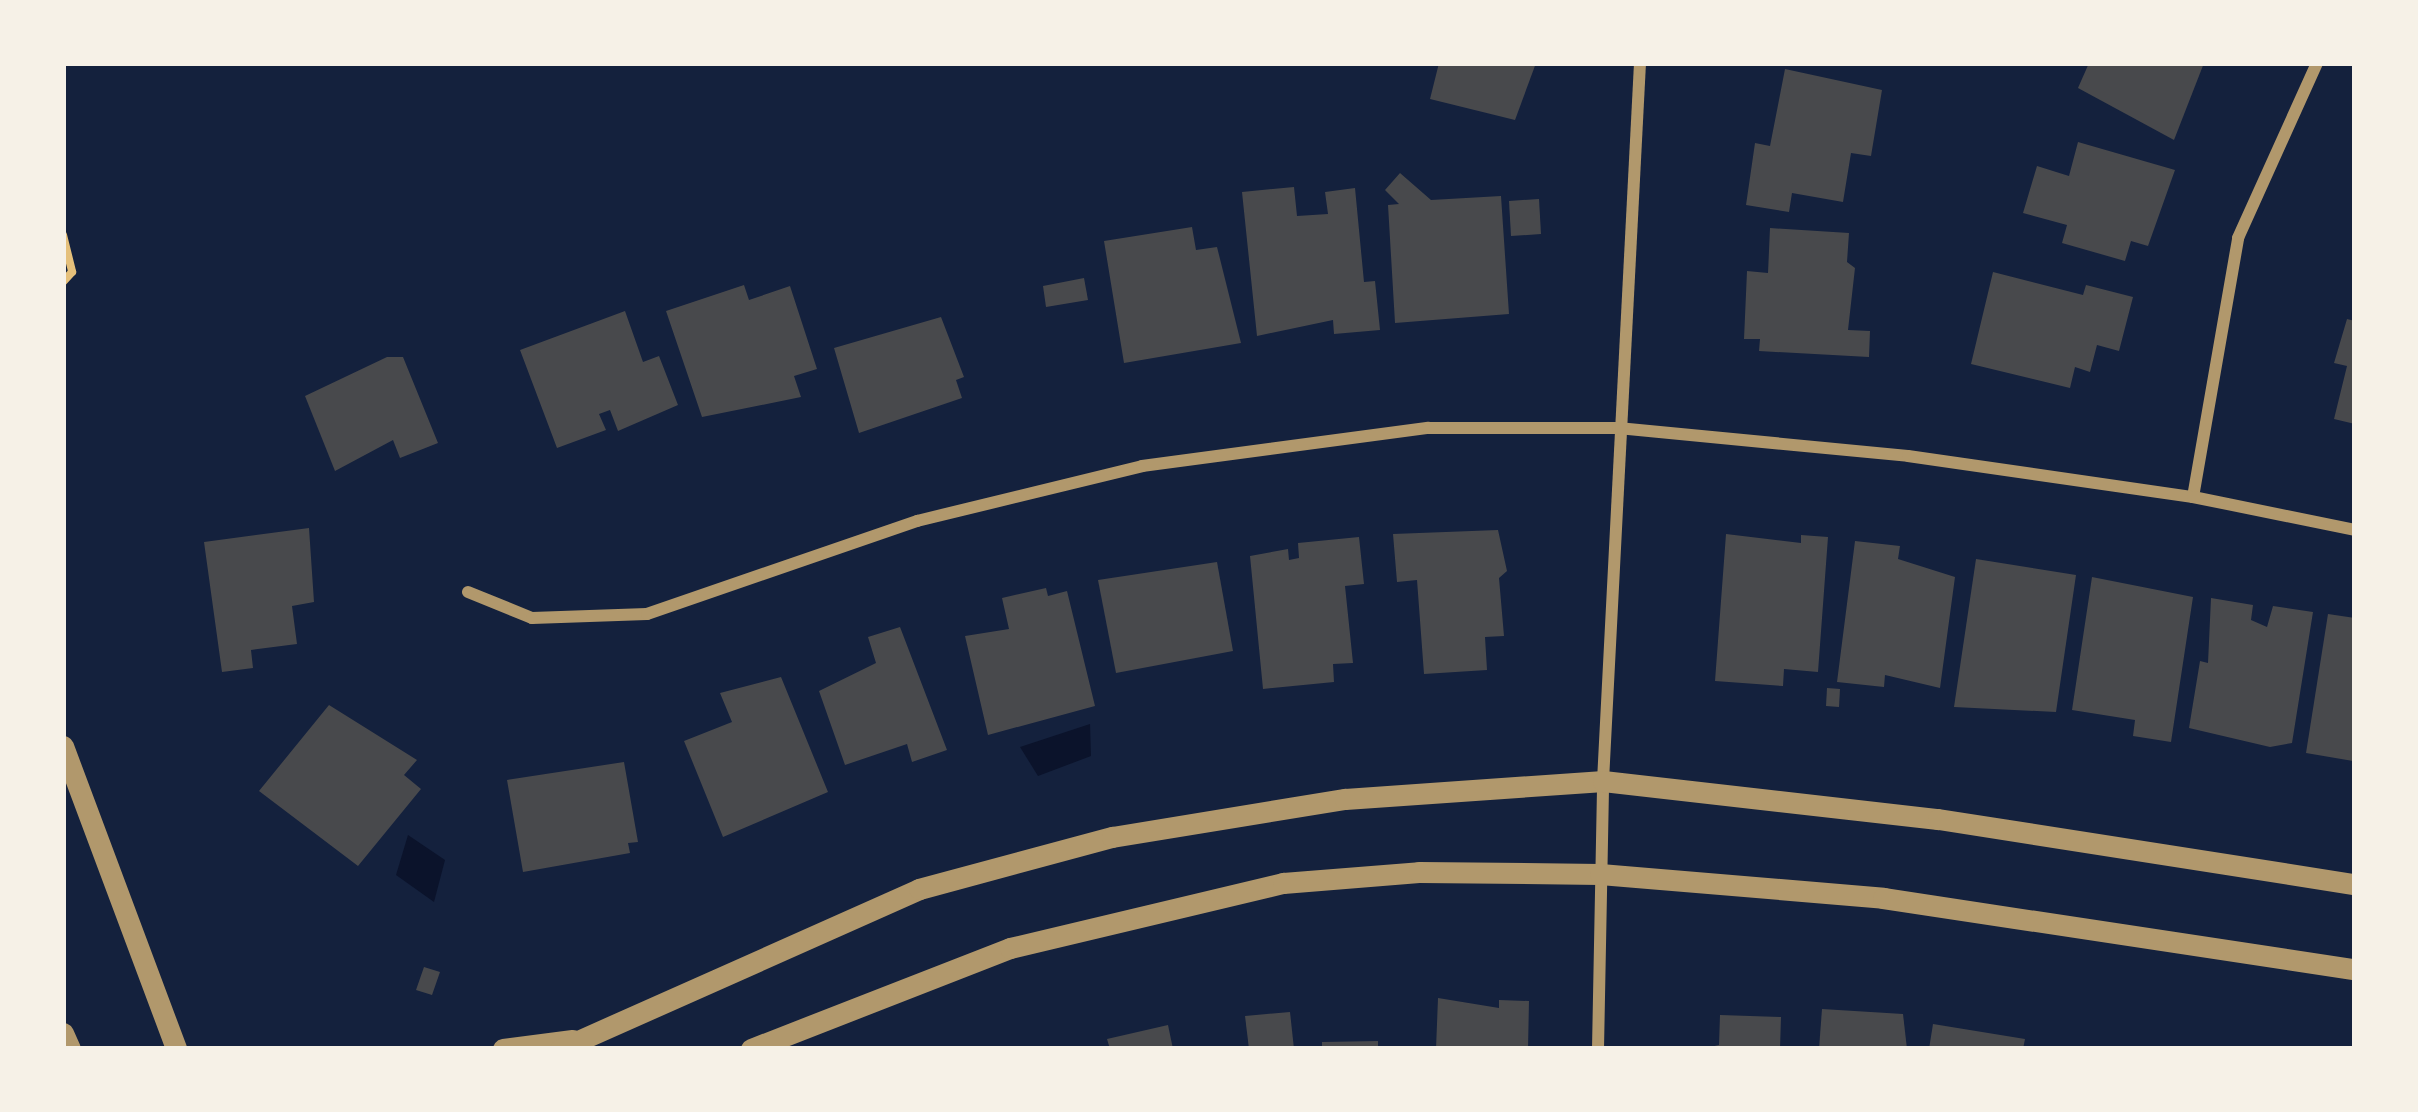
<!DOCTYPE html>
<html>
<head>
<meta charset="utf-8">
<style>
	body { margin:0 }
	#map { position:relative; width:2418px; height:1112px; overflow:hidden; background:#14213d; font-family:Overpass,sans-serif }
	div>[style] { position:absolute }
	.water>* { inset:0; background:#0b132b }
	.building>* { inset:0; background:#48494c }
	.path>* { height:8px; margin:-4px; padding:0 4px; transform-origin:4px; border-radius:4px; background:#e5c07b }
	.minor>* { height:12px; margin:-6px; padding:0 6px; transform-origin:6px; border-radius:6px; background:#b1986c }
	.tertiary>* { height:21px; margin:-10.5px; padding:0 10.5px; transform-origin:10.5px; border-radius:10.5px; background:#b1986c }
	span { translate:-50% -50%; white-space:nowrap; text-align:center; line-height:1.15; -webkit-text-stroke:10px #f6f1e7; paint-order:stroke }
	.frame { position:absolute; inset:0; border:66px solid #f6f1e7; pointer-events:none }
</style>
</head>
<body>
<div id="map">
	<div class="water">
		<i style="clip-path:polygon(1090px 724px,1091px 756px,1038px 776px,1020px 747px)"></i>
		<i style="clip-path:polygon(408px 835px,445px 860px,434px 902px,396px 875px)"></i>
	</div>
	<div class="building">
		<i style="clip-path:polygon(1439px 63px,1536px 63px,1515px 120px,1430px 99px)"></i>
		<i style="clip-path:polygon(2089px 63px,2204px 63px,2174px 140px,2078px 88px)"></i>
		<i style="clip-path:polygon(1785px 69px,1882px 90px,1871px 156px,1851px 153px,1843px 202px,1792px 193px,1789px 212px,1746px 205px,1755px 143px,1770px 146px)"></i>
		<i style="clip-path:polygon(2078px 142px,2175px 170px,2148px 246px,2131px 241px,2125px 261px,2062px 243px,2067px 225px,2023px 213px,2037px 166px,2069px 176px)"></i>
		<i style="clip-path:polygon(1400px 173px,1431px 200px,1501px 196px,1509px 314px,1395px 323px,1388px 205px,1399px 204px,1385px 190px)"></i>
		<i style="clip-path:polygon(1294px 187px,1297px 216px,1328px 214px,1325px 192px,1355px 188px,1364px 282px,1375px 281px,1380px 330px,1334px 334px,1333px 320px,1257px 336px,1242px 192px)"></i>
		<i style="clip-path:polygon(1539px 199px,1541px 234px,1511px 236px,1509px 201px)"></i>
		<i style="clip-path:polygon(1192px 227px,1196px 250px,1217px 247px,1241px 343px,1124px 363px,1104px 241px)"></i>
		<i style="clip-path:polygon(1770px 228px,1849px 233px,1847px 262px,1855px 268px,1848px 330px,1870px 331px,1869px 357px,1759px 351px,1760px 339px,1744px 339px,1747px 271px,1768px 273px)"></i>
		<i style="clip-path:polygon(1993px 272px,2083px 295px,2086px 285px,2133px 297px,2119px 351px,2097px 345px,2090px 372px,2075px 367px,2070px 388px,1971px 364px)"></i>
		<i style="clip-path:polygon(1084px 278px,1088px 300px,1046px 307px,1043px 286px)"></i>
		<i style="clip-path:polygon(744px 285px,749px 300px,790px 286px,817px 369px,794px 376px,801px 397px,702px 417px,666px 311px)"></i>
		<i style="clip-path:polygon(625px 311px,643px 362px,659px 356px,678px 405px,618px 431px,610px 410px,599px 414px,606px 430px,557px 448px,520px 350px)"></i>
		<i style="clip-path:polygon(941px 317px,964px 377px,956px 380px,962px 398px,859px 433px,834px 348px)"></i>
		<i style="clip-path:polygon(2347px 319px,2355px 321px,2355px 424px,2334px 419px,2347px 366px,2334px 363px)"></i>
		<i style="clip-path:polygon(387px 357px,403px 357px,438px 443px,400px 458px,393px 440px,335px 471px,305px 396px)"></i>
		<i style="clip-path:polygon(309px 528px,314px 602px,292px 606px,297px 644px,251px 650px,253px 668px,222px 672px,204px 542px)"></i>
		<i style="clip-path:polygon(1498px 530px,1507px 571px,1499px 578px,1504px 636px,1485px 637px,1487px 670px,1424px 674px,1417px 580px,1397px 582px,1393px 534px)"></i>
		<i style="clip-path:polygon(1726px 534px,1801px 543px,1801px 535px,1828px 537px,1818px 672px,1784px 669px,1783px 686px,1715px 681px)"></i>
		<i style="clip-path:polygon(1359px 537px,1364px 584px,1345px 586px,1353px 663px,1333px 664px,1334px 682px,1263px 689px,1250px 556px,1288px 549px,1289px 560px,1299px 558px,1298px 543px)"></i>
		<i style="clip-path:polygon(1855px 541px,1900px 546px,1898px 559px,1955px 577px,1940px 688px,1885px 675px,1884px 687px,1837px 682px)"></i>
		<i style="clip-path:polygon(1976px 559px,2076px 575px,2056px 712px,1954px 707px)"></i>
		<i style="clip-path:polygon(1217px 562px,1233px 651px,1116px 673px,1098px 580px)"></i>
		<i style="clip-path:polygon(2092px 577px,2193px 597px,2171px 742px,2133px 736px,2135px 720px,2072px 710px)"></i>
		<i style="clip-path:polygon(1046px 588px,1048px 596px,1067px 591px,1095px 706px,988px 735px,965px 636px,1009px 629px,1002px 598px)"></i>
		<i style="clip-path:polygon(2211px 598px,2253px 605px,2251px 620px,2267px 627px,2273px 606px,2313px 612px,2292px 743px,2270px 747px,2189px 728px,2200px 661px,2208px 663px)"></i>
		<i style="clip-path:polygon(2328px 614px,2355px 618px,2353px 761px,2306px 753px)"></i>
		<i style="clip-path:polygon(900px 627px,947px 750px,912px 762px,907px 744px,845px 765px,819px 691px,876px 663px,868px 637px)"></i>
		<i style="clip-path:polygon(781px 677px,828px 792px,723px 837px,684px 741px,732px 722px,720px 693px)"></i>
		<i style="clip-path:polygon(1827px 688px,1840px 689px,1839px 707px,1826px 706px)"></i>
		<i style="clip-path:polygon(329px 705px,417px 760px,404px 775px,421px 789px,358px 866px,259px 791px)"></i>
		<i style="clip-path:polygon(624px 762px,638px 842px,628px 843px,630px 853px,523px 872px,507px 780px)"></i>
		<i style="clip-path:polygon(424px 967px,440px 972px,432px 995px,416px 990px)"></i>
		<i style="clip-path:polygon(1438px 998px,1499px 1008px,1499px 1000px,1529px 1001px,1528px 1049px,1436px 1049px)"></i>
		<i style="clip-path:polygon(1822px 1009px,1903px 1014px,1907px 1049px,1819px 1049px)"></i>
		<i style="clip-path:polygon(1290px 1012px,1294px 1049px,1249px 1049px,1245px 1016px)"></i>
		<i style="clip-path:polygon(1720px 1015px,1781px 1017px,1780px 1049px,1701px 1049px,1719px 1045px)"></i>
		<i style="clip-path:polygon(1933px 1024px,2025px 1039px,2023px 1049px,1929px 1049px)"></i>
		<i style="clip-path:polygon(1168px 1025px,1173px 1049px,1110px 1049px,1107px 1039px)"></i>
		<i style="clip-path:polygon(1378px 1041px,1378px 1049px,1322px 1049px,1322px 1042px)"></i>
	</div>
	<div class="path">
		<i style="left:63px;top:235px;width:38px;rotate:76deg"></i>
		<i style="left:72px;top:272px;width:13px;rotate:132deg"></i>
	</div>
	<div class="minor">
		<i style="left:2193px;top:497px;width:263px;rotate:-80.1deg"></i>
		<i style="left:2238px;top:238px;width:192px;rotate:-65.7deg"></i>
		<i style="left:468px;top:592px;width:69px;rotate:22.1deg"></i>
		<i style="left:532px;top:618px;width:115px;rotate:-2deg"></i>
		<i style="left:647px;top:614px;width:286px;rotate:-19deg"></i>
		<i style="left:917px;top:521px;width:232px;rotate:-13.7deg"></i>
		<i style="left:1142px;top:466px;width:289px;rotate:-7.6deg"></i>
		<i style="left:1428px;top:428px;width:190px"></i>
		<i style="left:1618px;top:428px;width:291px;rotate:5.5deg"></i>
		<i style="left:1908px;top:456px;width:288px;rotate:8.2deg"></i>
		<i style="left:2193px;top:497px;width:165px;rotate:11.5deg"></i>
		<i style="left:1598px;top:1049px;width:268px;rotate:-88.9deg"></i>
		<i style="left:1603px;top:781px;width:719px;rotate:-87.05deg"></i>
	</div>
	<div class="tertiary">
		<i style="left:63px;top:746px;width:323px;rotate:69.5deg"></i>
		<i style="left:63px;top:1033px;width:17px;rotate:66deg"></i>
		<i style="left:503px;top:1049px;width:70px;rotate:-7.4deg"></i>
		<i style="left:560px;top:1049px;width:393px;rotate:-24deg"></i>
		<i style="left:919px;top:889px;width:200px;rotate:-15.1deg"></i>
		<i style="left:1112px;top:837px;width:236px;rotate:-9.3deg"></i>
		<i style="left:1345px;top:799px;width:259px;rotate:-4deg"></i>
		<i style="left:1603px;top:781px;width:337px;rotate:6.5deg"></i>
		<i style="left:1938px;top:819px;width:422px;rotate:8.9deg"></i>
		<i style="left:751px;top:1049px;width:278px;rotate:-21.3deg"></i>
		<i style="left:1010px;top:948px;width:281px;rotate:-13.4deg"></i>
		<i style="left:1283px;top:883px;width:136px;rotate:-4.6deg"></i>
		<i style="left:1419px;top:872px;width:181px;rotate:0.6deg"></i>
		<i style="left:1600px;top:874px;width:284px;rotate:4.8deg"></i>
		<i style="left:1883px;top:898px;width:477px;rotate:8.6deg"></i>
	</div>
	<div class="frame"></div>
</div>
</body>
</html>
